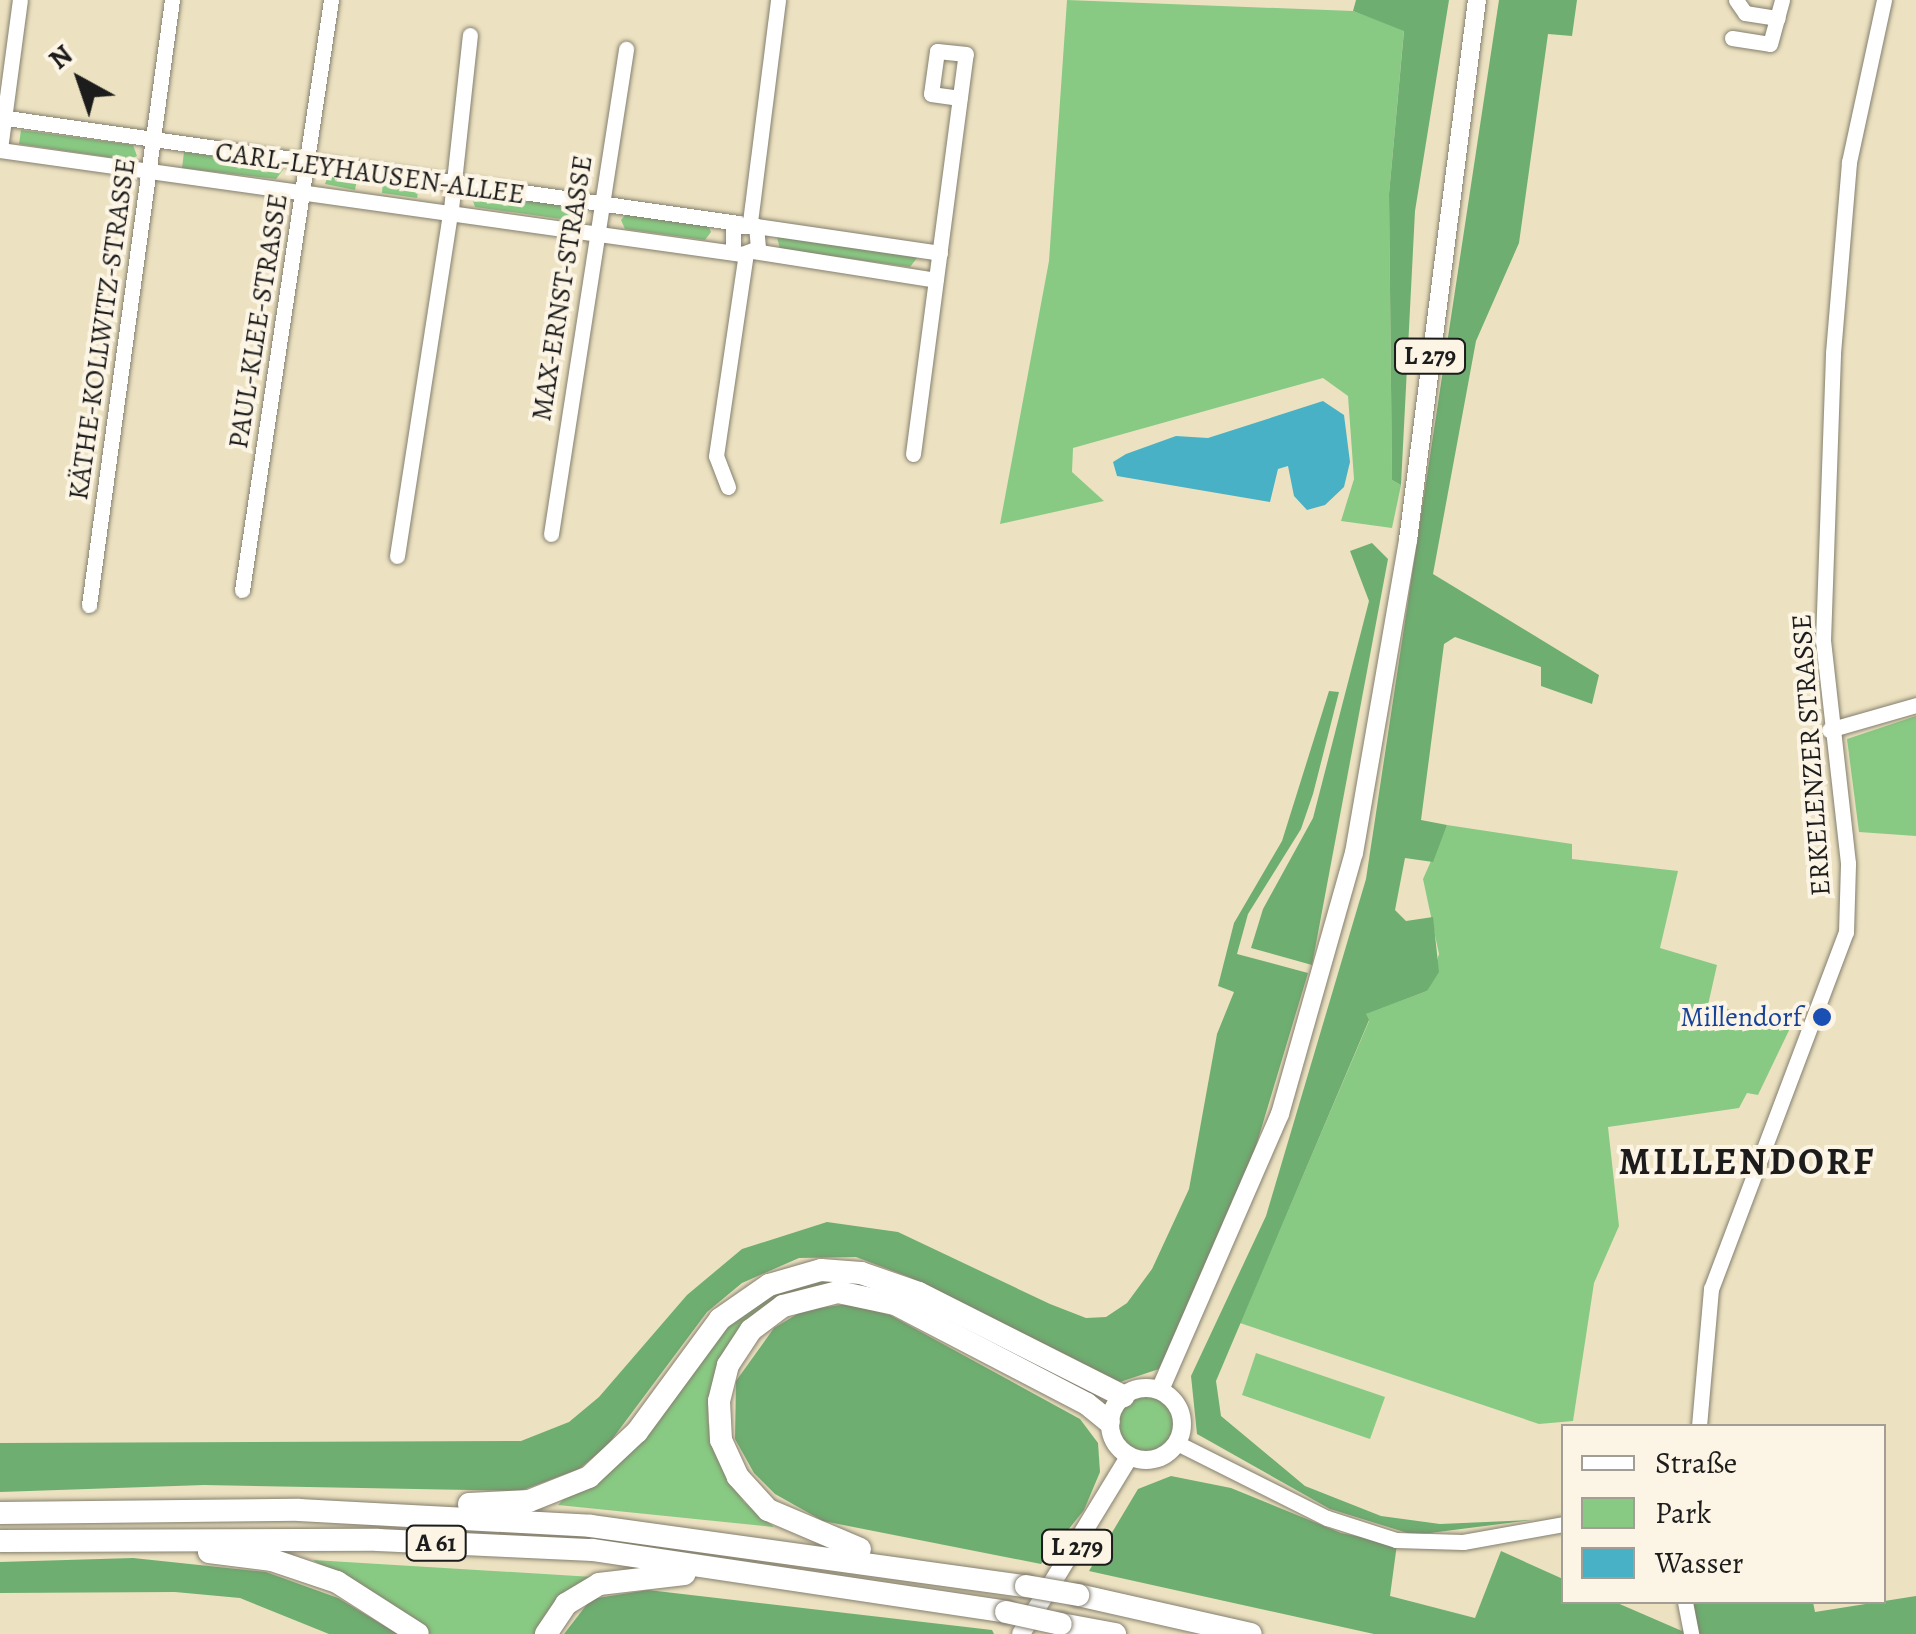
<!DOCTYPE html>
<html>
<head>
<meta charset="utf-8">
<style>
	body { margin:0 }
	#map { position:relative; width:1916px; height:1634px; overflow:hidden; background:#ece2c1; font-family:Alegreya,serif }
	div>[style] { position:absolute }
	.green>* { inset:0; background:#88ca83 }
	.round { border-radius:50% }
	.forest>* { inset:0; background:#6eae71 }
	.water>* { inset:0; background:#48b1c6 }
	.roads { filter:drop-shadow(0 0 2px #847f6e) drop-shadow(0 0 2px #847f6e) }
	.minor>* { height:15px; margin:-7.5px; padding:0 7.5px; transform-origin:7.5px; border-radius:7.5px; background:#fff }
	.major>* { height:18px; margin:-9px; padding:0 9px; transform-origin:9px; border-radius:9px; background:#fff }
	.major>.ring { margin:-9px; padding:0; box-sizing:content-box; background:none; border:18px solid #fff; border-radius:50% }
	.highway>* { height:22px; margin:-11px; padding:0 11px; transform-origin:11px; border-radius:11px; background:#fff }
	.bridges { filter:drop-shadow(0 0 2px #847f6e) drop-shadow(0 0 2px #847f6e) }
	.highway-bridge>* { height:22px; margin:-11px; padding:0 11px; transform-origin:11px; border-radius:11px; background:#fff }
	.dots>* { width:28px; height:28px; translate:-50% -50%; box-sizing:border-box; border:5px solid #fcf5e5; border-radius:50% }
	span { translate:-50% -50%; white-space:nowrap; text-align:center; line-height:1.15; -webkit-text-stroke:8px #fcf5e5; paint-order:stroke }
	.shield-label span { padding:2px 8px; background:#fcf5e5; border:2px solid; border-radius:8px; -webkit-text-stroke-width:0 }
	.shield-label { font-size:25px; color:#1c1c1c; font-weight:700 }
	.street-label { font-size:28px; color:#1c1c1c }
	.transit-label { font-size:28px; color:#164399 }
	.right { translate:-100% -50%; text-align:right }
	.district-label { font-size:38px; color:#1c1c1c; font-weight:700; letter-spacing:2.5px }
	.legend { position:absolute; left:1561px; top:1424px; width:325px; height:180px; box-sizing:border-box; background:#fcf5e5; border:2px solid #a29e95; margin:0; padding:12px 18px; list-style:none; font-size:30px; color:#1c1c1c }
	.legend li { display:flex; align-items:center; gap:20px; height:50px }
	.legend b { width:50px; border:2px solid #a29e95 }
	.north { position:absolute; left:30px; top:30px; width:100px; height:100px; -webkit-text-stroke:8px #fcf5e5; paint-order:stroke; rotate:320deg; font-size:28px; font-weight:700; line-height:40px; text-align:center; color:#1c1c1c }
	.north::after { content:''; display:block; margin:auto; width:35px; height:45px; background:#1c1c1c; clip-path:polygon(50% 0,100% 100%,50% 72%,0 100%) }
</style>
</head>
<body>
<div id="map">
	<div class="green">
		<i style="clip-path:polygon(1067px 0,1353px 11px,1404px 30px,1389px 194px,1392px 480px,1401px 485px,1392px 528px,1341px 521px,1354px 479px,1348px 396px,1323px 378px,1073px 448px,1072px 472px,1104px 501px,1000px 524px,1049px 261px)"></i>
		<i style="clip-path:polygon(21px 130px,133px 145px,137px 156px,128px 160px,19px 144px)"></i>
		<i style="clip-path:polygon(184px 152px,280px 165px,283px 170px,276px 179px,182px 168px)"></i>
		<i style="clip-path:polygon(330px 171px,358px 174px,355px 190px,325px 184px)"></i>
		<i style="clip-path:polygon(383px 179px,419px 185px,417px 198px,382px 193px)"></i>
		<i style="clip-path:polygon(480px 192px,579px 206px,582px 214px,575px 221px,475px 207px,472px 198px)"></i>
		<i style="clip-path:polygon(627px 213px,708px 225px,711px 232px,705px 240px,625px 229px,621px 220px)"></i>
		<i style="clip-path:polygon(783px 235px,914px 253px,917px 258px,910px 267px,780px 249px,777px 237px)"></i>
		<i style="clip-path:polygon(1916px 716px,1916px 836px,1859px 832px,1847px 739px)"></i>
		<i style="clip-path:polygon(1447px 825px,1572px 844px,1572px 859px,1678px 871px,1660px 948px,1717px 965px,1708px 1005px,1793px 1022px,1758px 1095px,1747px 1093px,1739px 1108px,1608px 1127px,1619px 1226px,1594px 1283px,1573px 1421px,1539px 1424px,1240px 1323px,1369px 1021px,1365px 1014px,1427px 991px,1439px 954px,1423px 879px)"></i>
		<i style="clip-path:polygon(817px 1279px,872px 1283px,874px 1291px,782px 1298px,709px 1396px,708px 1422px,723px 1471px,744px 1502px,774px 1527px,558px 1505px,727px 1325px,781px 1287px)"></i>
		<i style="clip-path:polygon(1256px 1353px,1385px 1397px,1370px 1439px,1242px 1395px)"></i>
		<i class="round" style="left:1115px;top:1392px;width:64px;height:64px"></i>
		<i style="clip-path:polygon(313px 1560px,593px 1577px,539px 1634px,427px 1634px)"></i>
	</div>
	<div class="forest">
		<i style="clip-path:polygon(1356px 0,1449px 0,1415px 211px,1401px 485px,1392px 480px,1389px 194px,1404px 31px,1353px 11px)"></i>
		<i style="clip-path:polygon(1499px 0,1577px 0,1572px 36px,1548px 34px,1519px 243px,1476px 341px,1433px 574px,1599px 675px,1592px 704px,1541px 686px,1541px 667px,1455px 637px,1444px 644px,1421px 820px,1447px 825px,1433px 862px,1405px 858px,1395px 910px,1406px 921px,1433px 917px,1439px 972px,1427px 991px,1366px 1014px,1369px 1020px,1216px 1381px,1221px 1416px,1305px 1486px,1381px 1516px,1440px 1524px,1532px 1520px,1414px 1535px,1330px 1509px,1197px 1434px,1191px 1376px,1266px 1216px,1366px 879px)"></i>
		<i style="clip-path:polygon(1372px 543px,1388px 559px,1312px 965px,1251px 948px,1263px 909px,1313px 818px,1369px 601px,1350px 551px)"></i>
		<i style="clip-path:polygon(1329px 691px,1339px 692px,1313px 794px,1301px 829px,1248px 914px,1237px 954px,1308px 973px,1247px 1176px,1159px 1369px,1120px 1382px,909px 1277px,856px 1257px,799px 1258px,742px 1283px,707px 1312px,607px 1446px,579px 1469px,520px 1491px,204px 1485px,0 1492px,0 1443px,521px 1441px,569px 1422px,599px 1397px,687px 1295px,742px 1249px,827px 1222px,898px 1232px,1050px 1304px,1086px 1318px,1106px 1317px,1127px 1303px,1152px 1269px,1189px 1189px,1217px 1034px,1234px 992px,1218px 986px,1234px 923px,1282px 841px)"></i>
		<i style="clip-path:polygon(848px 1304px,890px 1315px,1080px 1419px,1098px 1443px,1100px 1472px,1084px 1510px,1041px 1564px,823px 1521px,775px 1494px,754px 1473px,735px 1439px,736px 1381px,774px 1328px,804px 1310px)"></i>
		<i style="clip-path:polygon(1171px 1476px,1231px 1488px,1341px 1533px,1397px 1544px,1390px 1596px,1475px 1618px,1501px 1551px,1563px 1579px,1564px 1602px,1615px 1602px,1682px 1631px,1691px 1602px,1813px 1602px,1815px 1612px,1916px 1596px,1916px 1634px,1374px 1634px,1089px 1571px,1138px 1489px)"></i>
		<i style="clip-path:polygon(133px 1558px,266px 1572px,338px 1598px,398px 1634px,329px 1634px,240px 1598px,175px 1592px,0 1593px,0 1562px)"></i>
		<i style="clip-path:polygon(648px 1590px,992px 1630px,994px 1634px,564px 1634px,591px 1599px)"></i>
	</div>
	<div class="water">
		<i style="clip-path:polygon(1323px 401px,1344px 415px,1350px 462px,1344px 487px,1325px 505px,1307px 510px,1294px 496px,1288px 466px,1278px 469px,1270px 502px,1117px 476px,1113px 462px,1126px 454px,1176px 436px,1208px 438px)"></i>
	</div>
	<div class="roads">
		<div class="minor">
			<i style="left:1736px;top:0;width:16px;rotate:55deg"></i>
			<i style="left:1745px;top:13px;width:33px;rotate:9deg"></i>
			<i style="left:1732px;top:38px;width:38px;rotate:9deg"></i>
			<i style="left:1770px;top:44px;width:46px;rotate:-74.7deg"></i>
			<i style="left:7px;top:118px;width:739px;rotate:8.17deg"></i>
			<i style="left:0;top:149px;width:150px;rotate:-82.4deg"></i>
			<i style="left:0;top:150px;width:749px;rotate:7.98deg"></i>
			<i style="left:742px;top:254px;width:17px;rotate:-21deg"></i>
			<i style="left:758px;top:248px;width:22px;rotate:-95deg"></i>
			<i style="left:756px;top:226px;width:23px;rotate:180deg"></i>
			<i style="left:733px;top:226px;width:22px;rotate:90deg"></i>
			<i style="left:750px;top:222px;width:224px;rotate:-82.8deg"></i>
			<i style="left:756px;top:226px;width:186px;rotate:8.3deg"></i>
			<i style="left:753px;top:251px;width:185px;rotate:9deg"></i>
			<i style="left:913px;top:454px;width:403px;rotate:-82.5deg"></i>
			<i style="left:966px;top:54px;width:29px;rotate:-174deg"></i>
			<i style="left:937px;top:51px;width:43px;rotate:97.9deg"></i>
			<i style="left:931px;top:94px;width:29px;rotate:8deg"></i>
			<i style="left:728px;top:487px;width:33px;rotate:-111deg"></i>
			<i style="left:716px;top:456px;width:204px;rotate:-81.6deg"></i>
			<i style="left:551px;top:534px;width:491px;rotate:-81.2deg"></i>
			<i style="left:397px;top:556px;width:351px;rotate:-81.2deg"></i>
			<i style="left:451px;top:209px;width:175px;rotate:-83.8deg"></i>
			<i style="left:242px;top:590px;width:597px;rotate:-81.42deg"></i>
			<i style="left:89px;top:605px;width:611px;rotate:-82.19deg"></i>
			<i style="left:1829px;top:730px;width:91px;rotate:-16deg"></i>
			<i style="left:1699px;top:1426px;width:138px;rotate:-85deg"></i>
			<i style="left:1711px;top:1289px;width:382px;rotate:-69.3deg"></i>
			<i style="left:1846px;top:932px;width:69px;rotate:-88.3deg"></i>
			<i style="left:1848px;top:863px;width:223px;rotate:-96.4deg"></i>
			<i style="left:1823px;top:641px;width:288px;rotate:-88deg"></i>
			<i style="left:1833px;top:353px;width:192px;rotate:-85.2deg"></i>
			<i style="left:1849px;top:162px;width:166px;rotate:-77.8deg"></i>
			<i style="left:1177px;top:1443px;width:168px;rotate:26.6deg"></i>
			<i style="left:1327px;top:1518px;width:72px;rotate:17.7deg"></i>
			<i style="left:1396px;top:1540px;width:67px;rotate:1.7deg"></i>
			<i style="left:1463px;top:1542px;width:103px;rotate:-10.1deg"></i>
			<i style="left:1685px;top:1602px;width:33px;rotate:79deg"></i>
		</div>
		<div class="major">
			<i class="ring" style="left:1110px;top:1388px;width:54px;height:54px"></i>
			<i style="left:1160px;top:1390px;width:301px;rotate:-66.5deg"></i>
			<i style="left:1280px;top:1114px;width:271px;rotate:-74.2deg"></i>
			<i style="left:1354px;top:853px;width:318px;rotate:-80.2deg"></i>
			<i style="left:1408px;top:540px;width:544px;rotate:-82.72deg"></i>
			<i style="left:1021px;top:1634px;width:207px;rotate:-58.6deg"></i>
		</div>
		<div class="highway">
			<i style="left:469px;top:1504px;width:60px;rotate:-2.9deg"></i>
			<i style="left:529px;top:1501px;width:65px;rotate:-21.8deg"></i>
			<i style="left:589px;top:1477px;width:66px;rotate:-43.2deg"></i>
			<i style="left:637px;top:1432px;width:140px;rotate:-53.7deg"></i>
			<i style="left:720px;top:1319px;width:60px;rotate:-34.8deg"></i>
			<i style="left:769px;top:1285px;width:54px;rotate:-16.1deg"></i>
			<i style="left:821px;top:1270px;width:40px;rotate:4.3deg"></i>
			<i style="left:861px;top:1273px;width:61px;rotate:19deg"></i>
			<i style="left:919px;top:1293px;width:229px;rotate:26.8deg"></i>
			<i style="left:0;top:1513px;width:299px;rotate:-0.6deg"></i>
			<i style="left:299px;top:1510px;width:292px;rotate:3.1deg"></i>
			<i style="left:591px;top:1526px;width:439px;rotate:7.9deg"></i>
			<i style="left:0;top:1541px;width:378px;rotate:-0.2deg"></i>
			<i style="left:378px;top:1540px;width:215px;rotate:2.7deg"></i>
			<i style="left:593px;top:1550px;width:418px;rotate:8.5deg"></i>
			<i style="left:860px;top:1549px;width:100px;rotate:-157deg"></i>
			<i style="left:768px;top:1510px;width:45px;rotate:-132.3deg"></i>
			<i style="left:738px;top:1477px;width:41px;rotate:-114.7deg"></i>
			<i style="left:721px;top:1440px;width:39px;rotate:-93deg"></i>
			<i style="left:719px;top:1401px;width:37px;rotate:-76deg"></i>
			<i style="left:728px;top:1365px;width:42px;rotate:-56.7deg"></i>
			<i style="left:751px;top:1330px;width:40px;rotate:-37deg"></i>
			<i style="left:783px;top:1306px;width:57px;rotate:-14.3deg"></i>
			<i style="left:838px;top:1292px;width:58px;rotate:11.9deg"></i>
			<i style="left:895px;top:1304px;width:216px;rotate:27.5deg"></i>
			<i style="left:1087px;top:1404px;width:28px;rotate:39deg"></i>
			<i style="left:209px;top:1552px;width:64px;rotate:7.2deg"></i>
			<i style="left:272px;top:1560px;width:69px;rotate:18.7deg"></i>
			<i style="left:337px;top:1582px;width:96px;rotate:32.7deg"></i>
			<i style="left:1078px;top:1595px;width:177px;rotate:12.7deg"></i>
			<i style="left:1061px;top:1624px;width:55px;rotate:10.5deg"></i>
			<i style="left:546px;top:1634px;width:36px;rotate:-56deg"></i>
			<i style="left:566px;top:1604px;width:39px;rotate:-31deg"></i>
			<i style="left:599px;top:1584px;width:86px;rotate:-6.7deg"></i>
		</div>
	</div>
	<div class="bridges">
		<div class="highway-bridge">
			<i style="left:1026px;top:1586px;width:53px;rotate:9.8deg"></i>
			<i style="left:1006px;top:1612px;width:56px;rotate:12.3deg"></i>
		</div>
	</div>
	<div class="dots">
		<i style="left:1822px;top:1017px;background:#1a4fb4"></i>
	</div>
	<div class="shield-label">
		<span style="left:1430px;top:356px">L 279</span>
		<span style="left:436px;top:1543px">A 61</span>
		<span style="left:1077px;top:1547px">L 279</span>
	</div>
	<div class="street-label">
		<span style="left:370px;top:173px;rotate:8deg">CARL-LEYHAUSEN-ALLEE</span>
		<span style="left:562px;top:288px;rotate:-81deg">MAX-ERNST-STRASSE</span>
		<span style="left:258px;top:321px;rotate:-81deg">PAUL-KLEE-STRASSE</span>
		<span style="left:102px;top:329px;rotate:-82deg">KÄTHE-KOLLWITZ-STRASSE</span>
		<span style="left:1811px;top:755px;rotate:-94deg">ERKELENZER STRASSE</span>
	</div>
	<div class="transit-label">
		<span class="right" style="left:1802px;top:1017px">Millendorf</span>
	</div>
	<div class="district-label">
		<span style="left:1747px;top:1162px">MILLENDORF</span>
	</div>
	<ul class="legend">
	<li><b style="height:12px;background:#fff"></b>Straße</li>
	<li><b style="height:28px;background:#88ca83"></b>Park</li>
	<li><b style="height:28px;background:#48b1c6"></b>Wasser</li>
	</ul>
	<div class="north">N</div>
</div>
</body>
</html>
